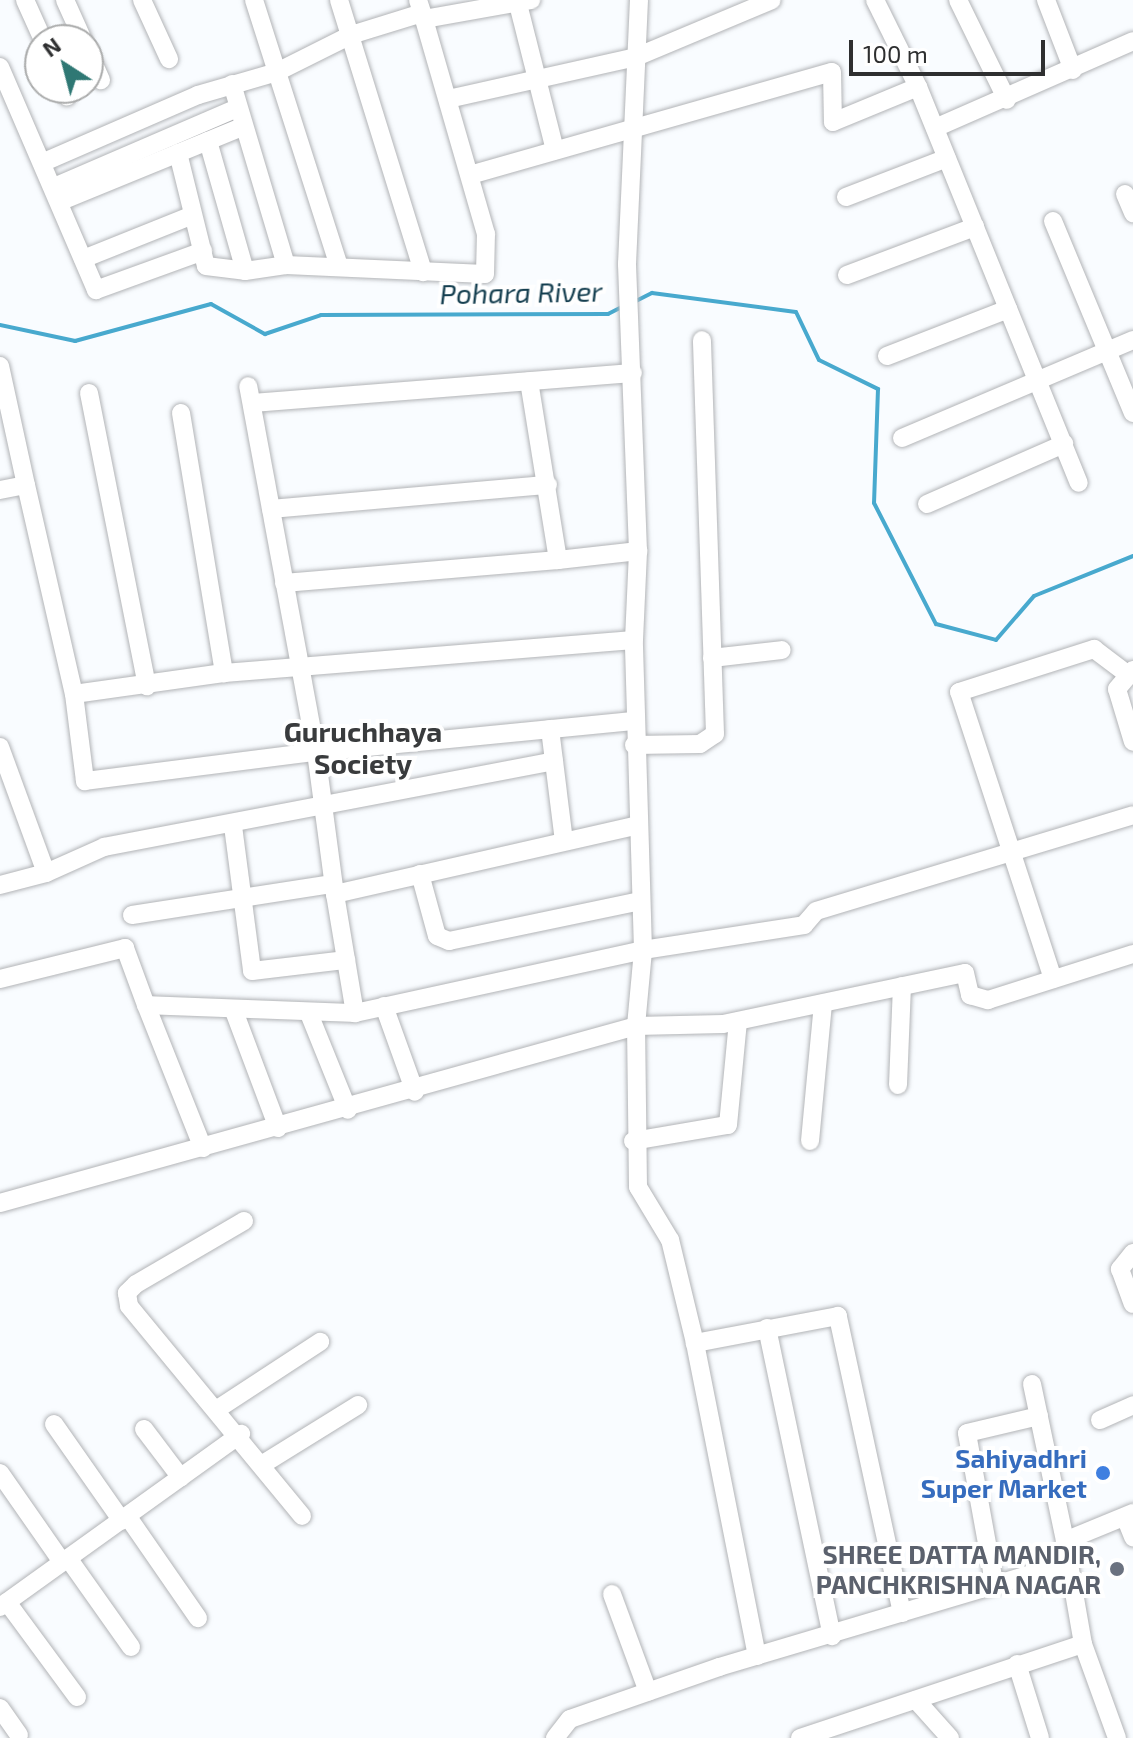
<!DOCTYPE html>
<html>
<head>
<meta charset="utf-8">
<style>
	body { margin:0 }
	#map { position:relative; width:1133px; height:1738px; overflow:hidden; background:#f9fcff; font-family:"Exo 2",sans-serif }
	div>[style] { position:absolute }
	.stream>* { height:4px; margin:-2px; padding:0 2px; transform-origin:2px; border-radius:2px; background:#48a9ce }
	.roads { filter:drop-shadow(0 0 2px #b2b4b7) drop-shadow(0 0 2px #b2b4b7) }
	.minor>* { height:18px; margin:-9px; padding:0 9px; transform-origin:9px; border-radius:9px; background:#fff }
	.dots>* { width:22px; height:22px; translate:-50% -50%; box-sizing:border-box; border:4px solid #fff; border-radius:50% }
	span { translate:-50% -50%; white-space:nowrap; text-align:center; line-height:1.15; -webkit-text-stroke:8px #fff; paint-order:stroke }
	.shop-label { font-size:26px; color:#366cbe; font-weight:700 }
	.right { translate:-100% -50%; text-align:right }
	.worship-label { font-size:26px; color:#5b616d; font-weight:700 }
	.water-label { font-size:28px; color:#143e4f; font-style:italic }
	.neighbourhood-label { font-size:28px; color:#393b3d; font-weight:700 }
	.north { position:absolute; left:24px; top:24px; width:80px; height:80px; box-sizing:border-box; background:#fff; border:2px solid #abacac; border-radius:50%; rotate:324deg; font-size:22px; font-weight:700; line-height:32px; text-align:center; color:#2e2f30 }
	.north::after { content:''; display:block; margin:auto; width:28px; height:36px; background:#2f7874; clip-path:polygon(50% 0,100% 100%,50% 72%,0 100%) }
	.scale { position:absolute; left:849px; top:40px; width:196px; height:36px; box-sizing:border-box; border:4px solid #2e2f30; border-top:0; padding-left:10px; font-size:24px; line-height:28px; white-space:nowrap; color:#2e2f30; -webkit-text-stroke:6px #fff; paint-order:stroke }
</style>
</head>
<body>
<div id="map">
	<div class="stream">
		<i style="left:634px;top:302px;width:20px;rotate:-27deg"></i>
		<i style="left:652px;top:293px;width:145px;rotate:7.5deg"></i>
		<i style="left:796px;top:312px;width:53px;rotate:64.4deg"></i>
		<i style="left:819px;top:360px;width:66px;rotate:26.2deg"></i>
		<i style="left:878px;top:389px;width:114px;rotate:92deg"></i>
		<i style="left:874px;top:503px;width:136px;rotate:62.9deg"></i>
		<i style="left:936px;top:624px;width:62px;rotate:14.9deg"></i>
		<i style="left:996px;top:640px;width:58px;rotate:-49.2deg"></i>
		<i style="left:1034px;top:596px;width:107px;rotate:-22deg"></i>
		<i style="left:0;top:325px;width:77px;rotate:12deg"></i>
		<i style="left:75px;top:341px;width:141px;rotate:-15.2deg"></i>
		<i style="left:211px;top:304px;width:62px;rotate:29.1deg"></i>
		<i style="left:265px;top:334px;width:59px;rotate:-18.7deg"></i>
		<i style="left:321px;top:315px;width:287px;rotate:-0.2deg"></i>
		<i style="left:608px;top:314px;width:16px;rotate:-27deg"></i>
	</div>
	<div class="roads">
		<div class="minor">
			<i style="left:25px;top:0;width:44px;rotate:65.8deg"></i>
			<i style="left:65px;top:0;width:44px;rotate:65.8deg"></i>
			<i style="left:142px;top:0;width:65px;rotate:65.4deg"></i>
			<i style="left:254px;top:0;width:280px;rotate:72.3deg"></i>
			<i style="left:339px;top:0;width:285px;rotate:72.8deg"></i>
			<i style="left:418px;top:0;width:20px;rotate:72deg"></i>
			<i style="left:424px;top:19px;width:109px;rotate:-10.1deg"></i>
			<i style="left:517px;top:0;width:155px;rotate:75.8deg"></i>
			<i style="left:875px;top:0;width:97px;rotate:63.7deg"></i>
			<i style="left:918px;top:87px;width:427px;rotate:67.9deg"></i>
			<i style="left:958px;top:0;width:111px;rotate:63.9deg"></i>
			<i style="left:1046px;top:0;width:75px;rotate:68.9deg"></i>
			<i style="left:88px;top:51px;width:32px;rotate:66deg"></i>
			<i style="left:0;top:67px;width:243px;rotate:66.7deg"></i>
			<i style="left:96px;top:290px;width:114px;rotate:-20deg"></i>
			<i style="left:232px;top:84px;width:189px;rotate:73.4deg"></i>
			<i style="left:286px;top:265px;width:199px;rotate:2.6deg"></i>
			<i style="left:485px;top:274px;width:40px;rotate:-88.6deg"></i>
			<i style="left:486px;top:234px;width:224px;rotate:-106.1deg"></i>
			<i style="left:64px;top:88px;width:9px;rotate:72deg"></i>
			<i style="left:448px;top:99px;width:193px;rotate:-12.6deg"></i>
			<i style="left:636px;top:57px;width:147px;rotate:-22.7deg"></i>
			<i style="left:935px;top:128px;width:216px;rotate:-23.7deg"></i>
			<i style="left:208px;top:141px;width:135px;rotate:74.1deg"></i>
			<i style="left:178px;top:153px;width:116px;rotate:76.1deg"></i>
			<i style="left:206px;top:266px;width:39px;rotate:7deg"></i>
			<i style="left:245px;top:271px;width:41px;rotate:-8.3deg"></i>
			<i style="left:44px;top:162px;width:168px;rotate:-23.5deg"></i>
			<i style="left:198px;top:95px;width:82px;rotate:-16.2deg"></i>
			<i style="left:277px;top:72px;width:83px;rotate:-26.6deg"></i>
			<i style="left:351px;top:35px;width:74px;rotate:-17.2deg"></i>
			<i style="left:470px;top:175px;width:376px;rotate:-15.9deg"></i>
			<i style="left:832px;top:72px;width:50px;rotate:88.9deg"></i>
			<i style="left:833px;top:122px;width:92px;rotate:-22.4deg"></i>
			<i style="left:54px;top:187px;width:199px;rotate:-23.3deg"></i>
			<i style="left:1125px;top:194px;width:21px;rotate:67deg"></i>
			<i style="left:846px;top:197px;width:108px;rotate:-21.1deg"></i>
			<i style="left:59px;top:202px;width:198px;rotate:-22.3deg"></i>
			<i style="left:1053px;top:221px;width:208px;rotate:67.4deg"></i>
			<i style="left:83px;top:259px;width:118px;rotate:-21.8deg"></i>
			<i style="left:847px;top:275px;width:137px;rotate:-20.6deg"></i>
			<i style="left:887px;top:356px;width:130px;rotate:-21.2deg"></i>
			<i style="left:0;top:366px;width:122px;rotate:77.7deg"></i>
			<i style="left:89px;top:393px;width:299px;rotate:78.8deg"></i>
			<i style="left:252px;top:403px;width:382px;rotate:-4.5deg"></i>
			<i style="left:181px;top:413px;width:264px;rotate:80.6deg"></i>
			<i style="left:902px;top:438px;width:251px;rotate:-23deg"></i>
			<i style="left:0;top:490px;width:26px;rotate:-11deg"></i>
			<i style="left:26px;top:485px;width:214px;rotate:77.1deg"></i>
			<i style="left:74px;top:694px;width:151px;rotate:-8deg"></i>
			<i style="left:224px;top:673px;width:411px;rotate:-4.6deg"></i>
			<i style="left:634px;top:640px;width:89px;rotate:-87.4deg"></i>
			<i style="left:638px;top:551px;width:287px;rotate:-92.2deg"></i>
			<i style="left:627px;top:264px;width:264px;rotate:-87.4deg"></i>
			<i style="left:927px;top:504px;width:150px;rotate:-23.7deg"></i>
			<i style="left:271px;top:509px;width:278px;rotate:-5deg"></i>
			<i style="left:558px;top:560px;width:81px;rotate:-6.4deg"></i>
			<i style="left:284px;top:583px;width:275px;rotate:-4.8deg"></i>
			<i style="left:558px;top:560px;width:181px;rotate:-99.2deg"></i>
			<i style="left:712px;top:658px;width:70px;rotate:-6.5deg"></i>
			<i style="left:1133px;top:670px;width:25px;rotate:130deg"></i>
			<i style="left:1117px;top:689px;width:55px;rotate:73.2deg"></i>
			<i style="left:74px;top:694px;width:88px;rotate:82.8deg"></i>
			<i style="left:85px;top:781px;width:233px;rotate:-7.2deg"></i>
			<i style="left:316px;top:752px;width:372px;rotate:-100.5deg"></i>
			<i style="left:633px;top:721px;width:319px;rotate:174.4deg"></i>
			<i style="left:316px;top:752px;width:143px;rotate:82.4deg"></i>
			<i style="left:335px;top:894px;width:311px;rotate:-12.8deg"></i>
			<i style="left:550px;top:729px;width:113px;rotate:82.9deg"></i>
			<i style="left:634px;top:745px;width:66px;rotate:-0.9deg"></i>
			<i style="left:700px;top:744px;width:18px;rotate:-34deg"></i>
			<i style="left:715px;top:734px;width:394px;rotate:-91.9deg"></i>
			<i style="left:0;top:747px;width:134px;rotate:69.9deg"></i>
			<i style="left:46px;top:873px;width:48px;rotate:165.4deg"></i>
			<i style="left:233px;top:826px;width:146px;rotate:82.5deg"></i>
			<i style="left:252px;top:971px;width:95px;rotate:-6.7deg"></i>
			<i style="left:46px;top:873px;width:64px;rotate:-24.1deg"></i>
			<i style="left:104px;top:847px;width:458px;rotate:-10.8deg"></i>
			<i style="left:420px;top:874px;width:64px;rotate:74.7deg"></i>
			<i style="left:437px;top:936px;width:13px;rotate:23deg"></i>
			<i style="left:449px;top:941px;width:195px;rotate:-11.8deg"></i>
			<i style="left:335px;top:894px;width:121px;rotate:80.5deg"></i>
			<i style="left:355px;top:1013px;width:295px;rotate:-12.3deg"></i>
			<i style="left:643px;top:950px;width:163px;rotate:-8.8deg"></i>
			<i style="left:804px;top:925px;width:18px;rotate:-49deg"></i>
			<i style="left:816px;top:911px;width:331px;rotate:-16.8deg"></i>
			<i style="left:132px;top:915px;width:203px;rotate:-8.8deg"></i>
			<i style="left:0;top:979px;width:129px;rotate:-13.9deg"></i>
			<i style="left:125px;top:948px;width:61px;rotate:69.8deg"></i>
			<i style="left:146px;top:1005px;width:209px;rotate:2.2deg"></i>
			<i style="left:1053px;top:979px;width:302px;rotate:-108.1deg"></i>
			<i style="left:959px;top:692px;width:142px;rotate:-17.7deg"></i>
			<i style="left:1094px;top:649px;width:40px;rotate:37deg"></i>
			<i style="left:146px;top:1005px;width:154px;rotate:68.3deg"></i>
			<i style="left:384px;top:1006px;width:91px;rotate:70.2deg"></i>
			<i style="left:234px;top:1011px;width:125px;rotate:69.4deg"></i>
			<i style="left:310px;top:1016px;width:101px;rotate:68deg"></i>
			<i style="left:898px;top:1085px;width:99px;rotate:-87.7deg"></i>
			<i style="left:633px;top:1141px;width:96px;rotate:-9.6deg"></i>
			<i style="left:728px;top:1125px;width:104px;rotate:-84.5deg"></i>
			<i style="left:810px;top:1141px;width:138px;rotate:-84.6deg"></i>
			<i style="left:0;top:1203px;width:660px;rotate:-15.55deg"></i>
			<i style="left:636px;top:1026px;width:76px;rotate:-84.7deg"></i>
			<i style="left:643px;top:950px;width:310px;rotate:-91.7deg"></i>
			<i style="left:244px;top:1221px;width:125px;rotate:149.7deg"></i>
			<i style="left:136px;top:1284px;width:13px;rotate:135deg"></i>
			<i style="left:127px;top:1293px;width:13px;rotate:81deg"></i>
			<i style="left:129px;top:1306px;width:272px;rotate:50.5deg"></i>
			<i style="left:1133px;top:1253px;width:21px;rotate:129deg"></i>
			<i style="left:1120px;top:1269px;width:37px;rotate:70deg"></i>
			<i style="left:767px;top:1328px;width:315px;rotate:78.1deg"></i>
			<i style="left:695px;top:1343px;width:319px;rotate:78.8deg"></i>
			<i style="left:1032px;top:1384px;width:160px;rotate:78.1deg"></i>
			<i style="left:219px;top:1408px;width:121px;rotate:-33.2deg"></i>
			<i style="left:1100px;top:1420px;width:36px;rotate:-24deg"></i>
			<i style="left:54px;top:1424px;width:118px;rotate:55deg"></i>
			<i style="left:144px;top:1429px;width:61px;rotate:52.9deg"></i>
			<i style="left:263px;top:1464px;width:112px;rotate:-31.8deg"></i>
			<i style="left:0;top:1473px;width:108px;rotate:55.1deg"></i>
			<i style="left:128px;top:1517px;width:123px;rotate:55.3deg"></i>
			<i style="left:1125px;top:1517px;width:22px;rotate:68deg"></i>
			<i style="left:68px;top:1558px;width:109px;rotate:54.7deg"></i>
			<i style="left:994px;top:1582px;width:151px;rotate:-100.3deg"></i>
			<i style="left:967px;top:1433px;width:74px;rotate:-13.3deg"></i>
			<i style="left:612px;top:1594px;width:104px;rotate:69.8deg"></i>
			<i style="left:7px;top:1602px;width:118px;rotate:53.6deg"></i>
			<i style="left:0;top:1607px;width:297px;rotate:-35.7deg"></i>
			<i style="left:902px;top:1613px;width:304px;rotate:-102.2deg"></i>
			<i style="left:838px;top:1316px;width:146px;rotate:169.3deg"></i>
			<i style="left:695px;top:1343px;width:106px;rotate:-103.6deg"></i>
			<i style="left:670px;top:1240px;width:62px;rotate:-121.1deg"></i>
			<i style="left:638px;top:1187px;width:161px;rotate:-90.7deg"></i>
			<i style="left:636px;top:1026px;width:87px;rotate:-1.3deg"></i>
			<i style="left:723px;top:1024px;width:247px;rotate:-11.9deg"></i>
			<i style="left:965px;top:973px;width:23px;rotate:77deg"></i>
			<i style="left:970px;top:995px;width:19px;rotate:16deg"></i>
			<i style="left:988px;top:1000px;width:152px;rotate:-17.6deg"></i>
			<i style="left:1017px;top:1664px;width:77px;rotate:72.7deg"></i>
			<i style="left:916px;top:1700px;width:51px;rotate:48.2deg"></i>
			<i style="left:0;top:1708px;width:33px;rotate:55deg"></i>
			<i style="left:555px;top:1738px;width:24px;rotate:-52deg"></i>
			<i style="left:570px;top:1719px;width:158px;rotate:-19.2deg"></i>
			<i style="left:719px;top:1667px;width:364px;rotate:-16.6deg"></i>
			<i style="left:800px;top:1738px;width:298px;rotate:-18.4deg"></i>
			<i style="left:1117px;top:1738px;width:100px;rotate:-109.9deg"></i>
			<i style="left:1083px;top:1644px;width:105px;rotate:-99.9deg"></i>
			<i style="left:1065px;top:1541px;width:74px;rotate:-22.4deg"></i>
		</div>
	</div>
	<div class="dots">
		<i style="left:1103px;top:1473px;background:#3f7fe0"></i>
		<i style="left:1117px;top:1569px;background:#6b7280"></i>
	</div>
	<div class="shop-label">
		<span class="right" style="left:1087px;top:1473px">Sahiyadhri<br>Super Market</span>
	</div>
	<div class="worship-label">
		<span class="right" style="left:1101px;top:1569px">SHREE DATTA MANDIR,<br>PANCHKRISHNA NAGAR</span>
	</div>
	<div class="water-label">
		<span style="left:521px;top:292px;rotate:-1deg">Pohara River</span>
	</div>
	<div class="neighbourhood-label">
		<span style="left:363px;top:747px">Guruchhaya<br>Society</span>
	</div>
	<div class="north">N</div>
	<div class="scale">100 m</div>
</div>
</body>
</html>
